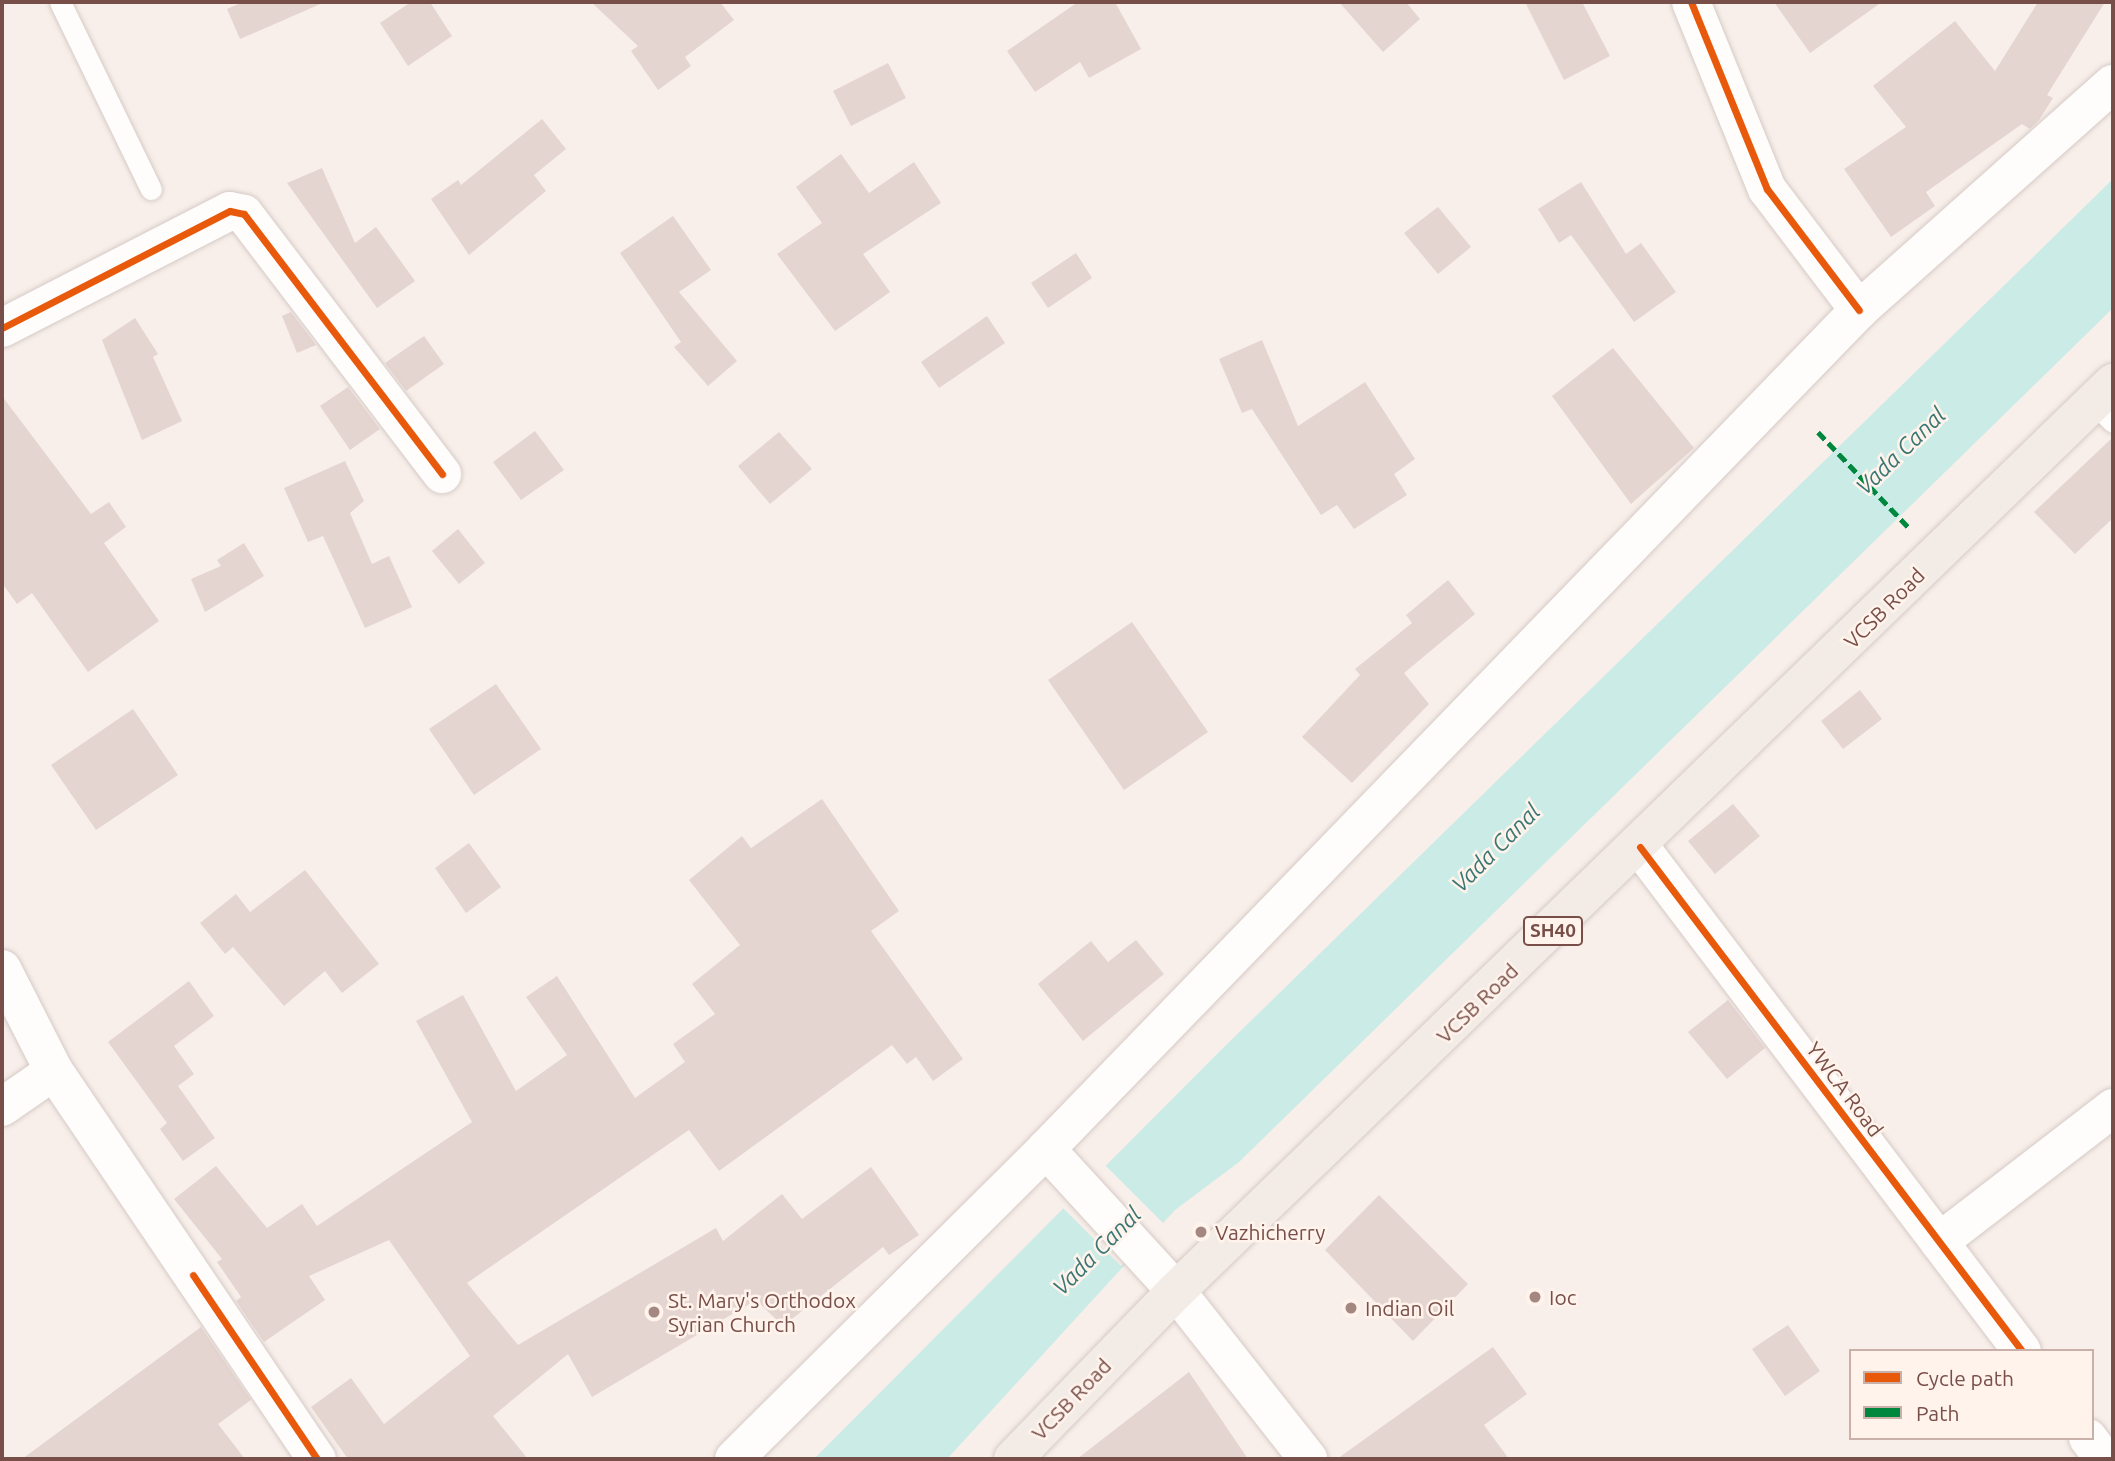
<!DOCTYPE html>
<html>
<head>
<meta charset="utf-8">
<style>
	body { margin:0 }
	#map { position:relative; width:2115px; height:1461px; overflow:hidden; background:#f8efea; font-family:Ubuntu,sans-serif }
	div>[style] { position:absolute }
	.water>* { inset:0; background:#caebe6 }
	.pier>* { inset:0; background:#f8efea }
	.building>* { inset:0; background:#e5d5d1 }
	.roads { filter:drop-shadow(0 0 2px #d6cac6) drop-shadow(0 0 2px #d6cac6) }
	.lane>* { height:21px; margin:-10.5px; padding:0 10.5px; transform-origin:10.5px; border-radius:10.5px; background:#fefdfc }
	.street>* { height:38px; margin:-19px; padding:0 19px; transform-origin:19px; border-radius:19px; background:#fefdfc }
	.secondary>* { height:38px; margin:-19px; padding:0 19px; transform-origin:19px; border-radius:19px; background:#fefdfc }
	.primary>* { height:38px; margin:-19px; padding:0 19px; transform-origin:19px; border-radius:19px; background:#f3ebe5 }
	.quiet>* { height:5px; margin-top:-2.5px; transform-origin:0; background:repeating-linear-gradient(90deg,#00873e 0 10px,transparent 0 15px) }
	.cycleway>* { height:7px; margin:-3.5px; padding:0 3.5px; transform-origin:3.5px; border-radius:3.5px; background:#e8590c }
	.dots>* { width:19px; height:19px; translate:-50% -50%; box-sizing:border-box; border:4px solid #fff3ec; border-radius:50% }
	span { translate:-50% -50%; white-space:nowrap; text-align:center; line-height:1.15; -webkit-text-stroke:5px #fff3ec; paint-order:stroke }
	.shield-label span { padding:2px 5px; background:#fff3ec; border:2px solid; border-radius:5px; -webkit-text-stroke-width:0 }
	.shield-label { font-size:19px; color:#784f48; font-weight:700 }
	.street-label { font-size:21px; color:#784f48 }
	.poi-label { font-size:21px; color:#784f48 }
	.left { translate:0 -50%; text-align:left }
	.water-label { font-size:23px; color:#387774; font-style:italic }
	.frame { position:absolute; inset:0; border:4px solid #784f48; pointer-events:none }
	.legend { position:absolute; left:1849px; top:1349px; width:245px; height:91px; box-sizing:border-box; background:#fff3ec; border:2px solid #c9b1aa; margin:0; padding:9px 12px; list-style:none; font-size:21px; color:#784f48 }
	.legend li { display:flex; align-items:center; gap:14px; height:35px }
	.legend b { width:35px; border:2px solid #c9b1aa }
</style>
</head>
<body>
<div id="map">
	<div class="water">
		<i style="clip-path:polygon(2113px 179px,2113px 308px,1239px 1162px,1175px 1210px,947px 1459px,814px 1459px,1220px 1051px)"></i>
	</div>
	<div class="pier">
		<i style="clip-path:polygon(1103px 1163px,1164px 1224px,1121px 1266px,1061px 1206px)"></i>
	</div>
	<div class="building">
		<i style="clip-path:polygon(243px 2px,325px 2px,240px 39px,227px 9px)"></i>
		<i style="clip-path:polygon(411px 2px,430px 2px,452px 36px,408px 66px,380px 23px)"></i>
		<i style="clip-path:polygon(591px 2px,720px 2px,734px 20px,685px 57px,691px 66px,658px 90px,631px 51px,638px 46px)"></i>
		<i style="clip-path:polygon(1078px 2px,1115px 2px,1141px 49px,1089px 78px,1080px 62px,1035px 92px,1007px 51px)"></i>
		<i style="clip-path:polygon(1339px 2px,1406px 2px,1420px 19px,1383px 52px)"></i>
		<i style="clip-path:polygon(1525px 2px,1582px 2px,1610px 56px,1564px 80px)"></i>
		<i style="clip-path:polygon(1774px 2px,1882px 2px,1810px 53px)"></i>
		<i style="clip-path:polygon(2038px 2px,2105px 2px,2047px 95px,2053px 98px,2039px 120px,2030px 129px,2022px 124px,1926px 192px,1935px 206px,1891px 237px,1844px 169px,1906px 127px,1873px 86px,1955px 21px,1995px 71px)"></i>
		<i style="clip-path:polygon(888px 63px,906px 98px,851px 126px,833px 91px)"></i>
		<i style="clip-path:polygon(542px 119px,566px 149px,534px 175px,546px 191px,469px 255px,431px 199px,458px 180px,461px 185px)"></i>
		<i style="clip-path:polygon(841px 154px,869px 193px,914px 162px,941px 203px,863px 254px,890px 292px,835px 331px,777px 254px,822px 223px,796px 187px)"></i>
		<i style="clip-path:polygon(322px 168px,355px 243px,376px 227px,415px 281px,377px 308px,287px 183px)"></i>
		<i style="clip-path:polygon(1581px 182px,1626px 254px,1641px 243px,1676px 292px,1634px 322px,1571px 235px,1559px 243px,1538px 209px)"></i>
		<i style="clip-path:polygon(1438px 207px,1471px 247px,1438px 274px,1404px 233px)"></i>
		<i style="clip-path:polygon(673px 216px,711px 270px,679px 292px,737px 361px,708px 386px,674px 347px,681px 342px,620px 253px)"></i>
		<i style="clip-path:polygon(1076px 253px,1092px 278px,1048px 308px,1031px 283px)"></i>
		<i style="clip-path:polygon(291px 312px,316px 345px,297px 353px,282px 316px)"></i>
		<i style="clip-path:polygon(987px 316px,1005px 343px,939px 388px,921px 362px)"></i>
		<i style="clip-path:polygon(135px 318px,158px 354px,153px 357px,182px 421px,142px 440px,102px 340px)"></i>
		<i style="clip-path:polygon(424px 336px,444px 364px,406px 391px,385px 363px)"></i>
		<i style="clip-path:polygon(1262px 340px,1298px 426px,1365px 382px,1415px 459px,1394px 474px,1407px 495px,1354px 529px,1337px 505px,1321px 515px,1252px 409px,1242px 413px,1219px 359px)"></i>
		<i style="clip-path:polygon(1613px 348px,1694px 448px,1631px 504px,1552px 396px)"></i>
		<i style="clip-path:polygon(348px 387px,380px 429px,350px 450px,320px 406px)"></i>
		<i style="clip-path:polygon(2px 396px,91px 514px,109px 502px,126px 527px,104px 543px,159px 621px,88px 672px,32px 593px,17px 604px,2px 583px)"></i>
		<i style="clip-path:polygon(535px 431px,564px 470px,521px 500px,493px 462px)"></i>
		<i style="clip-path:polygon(779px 432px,812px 469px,770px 504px,738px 466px)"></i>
		<i style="clip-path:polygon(2113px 437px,2113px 518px,2075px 554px,2034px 512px)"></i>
		<i style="clip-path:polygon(345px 461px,364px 501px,350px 513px,372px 564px,389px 556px,412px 607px,365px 628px,323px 536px,308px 542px,284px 488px)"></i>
		<i style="clip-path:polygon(458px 529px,485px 563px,459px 584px,432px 551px)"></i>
		<i style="clip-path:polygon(244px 543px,264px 576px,205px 612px,191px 579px,221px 566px,217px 560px)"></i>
		<i style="clip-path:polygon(1448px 580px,1475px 614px,1404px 673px,1429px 704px,1352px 783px,1302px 737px,1360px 675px,1355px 669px,1412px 623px,1406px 615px)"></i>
		<i style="clip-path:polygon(1132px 622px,1208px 732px,1124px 790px,1048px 680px)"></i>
		<i style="clip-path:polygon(496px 684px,541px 749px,474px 795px,429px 729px)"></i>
		<i style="clip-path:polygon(1860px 690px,1882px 719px,1843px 749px,1821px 721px)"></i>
		<i style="clip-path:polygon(133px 709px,178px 775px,96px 830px,51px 765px)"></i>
		<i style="clip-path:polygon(822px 799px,899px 911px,871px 931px,963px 1059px,933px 1081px,916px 1057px,907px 1064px,892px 1045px,719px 1171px,689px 1130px,467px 1283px,518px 1345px,716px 1228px,723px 1241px,782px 1194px,802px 1219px,871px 1167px,919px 1235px,889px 1255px,883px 1247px,783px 1326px,756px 1300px,592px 1397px,568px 1354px,493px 1416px,528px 1459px,348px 1459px,311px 1407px,351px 1378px,384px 1424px,470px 1356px,389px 1240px,309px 1276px,325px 1300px,264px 1342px,236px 1301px,241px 1297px,217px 1262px,222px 1259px,174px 1199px,216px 1166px,267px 1228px,302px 1204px,317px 1226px,472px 1122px,416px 1021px,463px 995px,516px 1091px,567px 1055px,526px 997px,557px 976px,635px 1098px,685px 1062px,673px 1044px,715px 1014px,692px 984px,740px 945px,689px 880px,742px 836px,751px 848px)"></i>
		<i style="clip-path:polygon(1733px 804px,1760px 836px,1715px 874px,1688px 841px)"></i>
		<i style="clip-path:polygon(469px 843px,501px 887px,466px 913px,435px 868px)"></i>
		<i style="clip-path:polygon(305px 870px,379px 964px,342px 993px,325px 971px,284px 1006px,233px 947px,225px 954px,200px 923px,236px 894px,250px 912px)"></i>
		<i style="clip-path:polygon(1136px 940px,1164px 974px,1083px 1041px,1038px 984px,1091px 941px,1108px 962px)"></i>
		<i style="clip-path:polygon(189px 981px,214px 1016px,174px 1046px,194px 1074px,178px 1086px,215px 1138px,183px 1161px,160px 1129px,167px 1123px,108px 1042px)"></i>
		<i style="clip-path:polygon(1728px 1000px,1765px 1048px,1727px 1079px,1688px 1032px)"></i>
		<i style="clip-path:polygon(1379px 1195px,1468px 1284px,1413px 1341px,1325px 1250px)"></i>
		<i style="clip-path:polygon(1788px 1325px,1820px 1371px,1785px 1396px,1752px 1349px)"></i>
		<i style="clip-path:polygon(201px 1327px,251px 1400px,218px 1424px,245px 1459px,22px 1459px)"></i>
		<i style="clip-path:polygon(1493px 1347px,1527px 1394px,1484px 1425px,1509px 1459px,1337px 1459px)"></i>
		<i style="clip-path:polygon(1189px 1372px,1248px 1459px,1077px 1459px)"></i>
	</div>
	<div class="roads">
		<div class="lane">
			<i style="left:60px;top:2px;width:208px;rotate:64.1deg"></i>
			<i style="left:2093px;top:402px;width:28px;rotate:45deg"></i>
		</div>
		<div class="street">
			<i style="left:1691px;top:2px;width:202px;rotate:67.9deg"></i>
			<i style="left:1767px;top:189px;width:152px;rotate:52.8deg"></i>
			<i style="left:2px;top:328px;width:256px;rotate:-27.2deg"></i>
			<i style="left:230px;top:211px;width:14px;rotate:12deg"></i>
			<i style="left:244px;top:214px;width:327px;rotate:52.7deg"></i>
			<i style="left:1640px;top:847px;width:632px;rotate:52.84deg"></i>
			<i style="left:2px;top:1107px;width:63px;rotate:-34.7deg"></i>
			<i style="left:1939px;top:1242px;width:220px;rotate:-37.6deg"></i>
			<i style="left:2088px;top:1438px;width:26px;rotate:53deg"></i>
		</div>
		<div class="secondary">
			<i style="left:2px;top:969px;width:114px;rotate:63deg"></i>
			<i style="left:54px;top:1071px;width:469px;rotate:55.9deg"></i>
			<i style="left:1046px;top:1149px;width:193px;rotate:47.5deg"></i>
			<i style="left:1176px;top:1291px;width:214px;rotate:51.8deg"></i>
			<i style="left:734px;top:1459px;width:440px;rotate:-44.8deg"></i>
			<i style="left:1046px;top:1149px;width:1168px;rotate:-45.9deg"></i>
			<i style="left:1859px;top:310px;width:340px;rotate:-41.7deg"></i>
		</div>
		<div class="primary">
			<i style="left:1013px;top:1459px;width:234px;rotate:-45.9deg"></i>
			<i style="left:1176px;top:1291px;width:1305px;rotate:-44.1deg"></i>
		</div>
	</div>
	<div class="quiet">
		<i style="left:1818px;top:432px;width:131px;rotate:46.5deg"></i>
	</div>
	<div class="cycleway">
		<i style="left:1691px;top:2px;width:202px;rotate:67.9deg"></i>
		<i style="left:1767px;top:189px;width:152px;rotate:52.8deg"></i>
		<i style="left:2px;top:328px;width:256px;rotate:-27.2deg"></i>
		<i style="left:230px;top:211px;width:14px;rotate:12deg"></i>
		<i style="left:244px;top:214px;width:327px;rotate:52.7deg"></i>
		<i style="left:1640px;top:847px;width:632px;rotate:52.84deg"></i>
		<i style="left:193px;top:1275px;width:222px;rotate:56deg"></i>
	</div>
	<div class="dots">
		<i style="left:1201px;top:1232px;background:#a58781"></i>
		<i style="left:1535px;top:1297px;background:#a58781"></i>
		<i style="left:1351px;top:1308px;background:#a58781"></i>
		<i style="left:654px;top:1312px;background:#a58781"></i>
	</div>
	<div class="shield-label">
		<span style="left:1553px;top:931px">SH40</span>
	</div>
	<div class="street-label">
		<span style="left:1884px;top:608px;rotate:-45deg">VCSB Road</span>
		<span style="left:1477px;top:1003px;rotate:-44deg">VCSB Road</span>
		<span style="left:1845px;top:1089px;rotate:53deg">YWCA Road</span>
		<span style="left:1071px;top:1399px;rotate:-46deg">VCSB Road</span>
	</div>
	<div class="poi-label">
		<span class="left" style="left:1215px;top:1232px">Vazhicherry</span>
		<span class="left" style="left:1549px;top:1297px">Ioc</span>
		<span class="left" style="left:668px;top:1312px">St. Mary's Orthodox<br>Syrian Church</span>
		<span class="left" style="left:1365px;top:1308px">Indian Oil</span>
	</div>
	<div class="water-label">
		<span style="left:1901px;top:451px;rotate:-44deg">Vada Canal</span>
		<span style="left:1496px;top:848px;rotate:-45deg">Vada Canal</span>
		<span style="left:1097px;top:1251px;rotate:-45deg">Vada Canal</span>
	</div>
	<div class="frame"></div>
	<ul class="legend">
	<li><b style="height:9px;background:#e8590c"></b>Cycle path</li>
	<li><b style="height:9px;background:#00873e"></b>Path</li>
	</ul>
</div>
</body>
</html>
